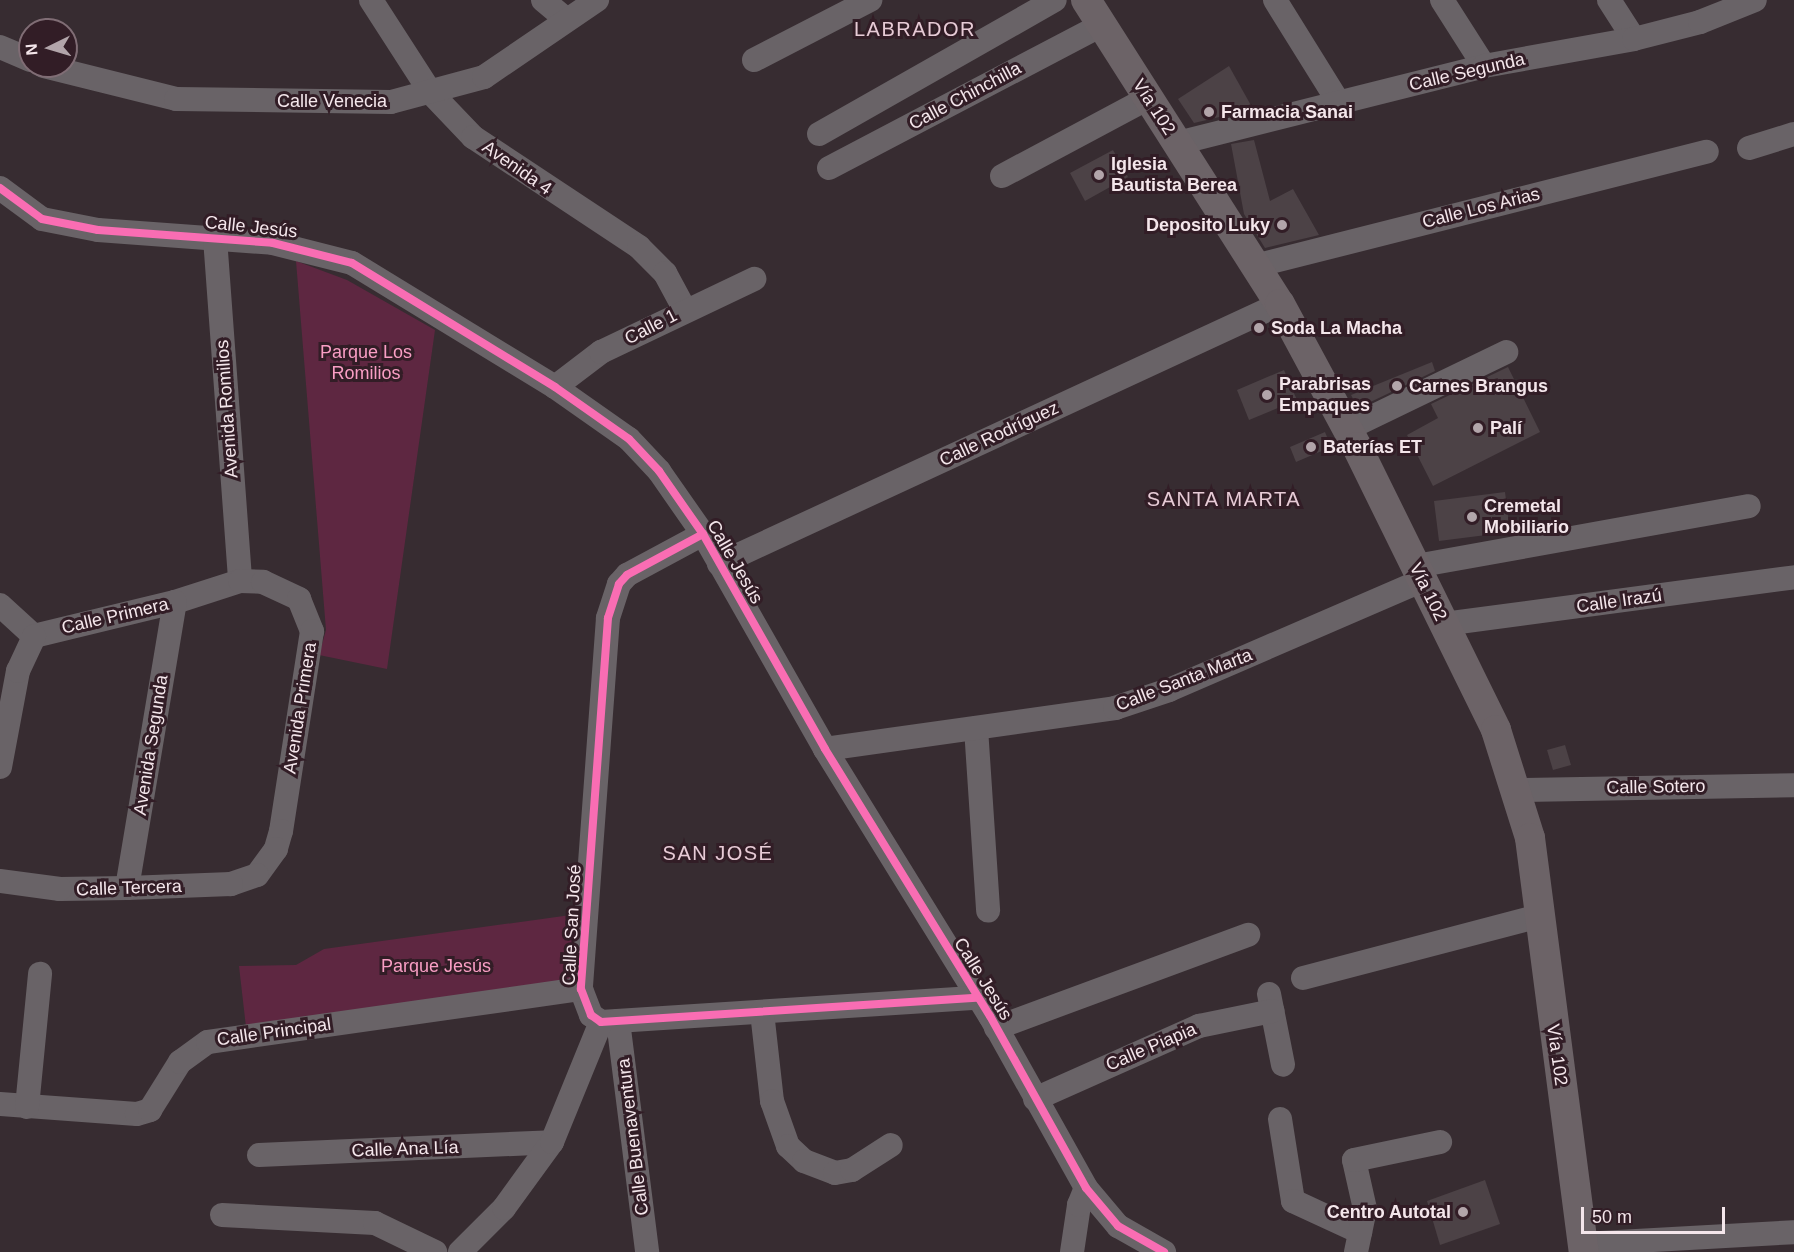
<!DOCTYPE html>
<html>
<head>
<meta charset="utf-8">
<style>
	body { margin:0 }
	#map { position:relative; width:1794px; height:1252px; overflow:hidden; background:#372c31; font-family:Arial,sans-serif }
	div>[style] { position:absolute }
	.green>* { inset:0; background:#5e2741 }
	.building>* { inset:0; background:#4c4246 }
	.minor>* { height:24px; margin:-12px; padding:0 12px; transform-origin:12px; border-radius:12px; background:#696367 }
	.major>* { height:30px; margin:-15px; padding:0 15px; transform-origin:15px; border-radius:15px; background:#6c6367 }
	.cycleway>* { height:8px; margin:-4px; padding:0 4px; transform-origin:4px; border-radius:4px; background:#f96db3 }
	.dots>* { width:16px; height:16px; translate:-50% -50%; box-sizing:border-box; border:3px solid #321d26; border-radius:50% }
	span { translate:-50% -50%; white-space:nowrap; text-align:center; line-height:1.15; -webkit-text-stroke:6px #321d26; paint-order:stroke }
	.street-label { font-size:18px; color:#f4e6eb }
	.poi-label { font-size:18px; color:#f4e6eb; font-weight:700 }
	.left { translate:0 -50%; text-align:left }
	.right { translate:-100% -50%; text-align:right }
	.park-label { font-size:18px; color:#f99ec4 }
	.neighbourhood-label { font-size:20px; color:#e7cbd6; letter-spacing:1.5px }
	.north { position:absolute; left:18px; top:18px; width:60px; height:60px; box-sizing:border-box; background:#321d26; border:2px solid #806d75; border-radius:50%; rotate:265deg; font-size:16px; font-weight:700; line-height:24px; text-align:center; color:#f4e6eb }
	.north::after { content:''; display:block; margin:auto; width:21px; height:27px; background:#b2a5aa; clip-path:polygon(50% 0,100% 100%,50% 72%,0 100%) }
	.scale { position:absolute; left:1581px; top:1207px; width:144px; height:27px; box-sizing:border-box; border:3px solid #f4e6eb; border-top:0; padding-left:8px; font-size:18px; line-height:21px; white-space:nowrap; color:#f4e6eb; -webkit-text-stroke:4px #321d26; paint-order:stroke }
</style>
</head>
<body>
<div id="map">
	<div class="green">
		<i style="clip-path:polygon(296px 261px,347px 280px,435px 330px,387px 669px,319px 655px,326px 630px)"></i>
		<i style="clip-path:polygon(578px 914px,572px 979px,246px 1027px,239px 966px,296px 965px,324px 949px)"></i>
	</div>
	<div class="building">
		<i style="clip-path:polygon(1229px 66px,1253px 109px,1194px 123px,1178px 99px)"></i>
		<i style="clip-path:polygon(1254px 140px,1270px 201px,1293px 189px,1319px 235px,1265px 248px,1244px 214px,1231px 144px)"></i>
		<i style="clip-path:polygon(1113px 150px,1128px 177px,1085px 201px,1070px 173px)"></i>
		<i style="clip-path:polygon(1432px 362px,1435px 371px,1358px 408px,1351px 395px)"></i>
		<i style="clip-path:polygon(1508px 367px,1540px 432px,1433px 486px,1407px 435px,1438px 418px,1431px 404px)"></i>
		<i style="clip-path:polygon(1284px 370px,1297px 400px,1249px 420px,1237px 390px)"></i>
		<i style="clip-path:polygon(1325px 432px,1331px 447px,1296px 462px,1290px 447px)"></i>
		<i style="clip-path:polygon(1505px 492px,1510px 532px,1439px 541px,1434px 501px)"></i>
		<i style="clip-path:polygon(1565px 745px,1571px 765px,1553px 770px,1547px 750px)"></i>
		<i style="clip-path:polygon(1485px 1180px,1500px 1224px,1440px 1245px,1427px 1201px)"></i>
	</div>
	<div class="minor">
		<i style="left:371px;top:0;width:111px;rotate:57.2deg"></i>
		<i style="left:431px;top:93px;width:61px;rotate:46.3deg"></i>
		<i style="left:473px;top:137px;width:199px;rotate:33.5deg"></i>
		<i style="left:639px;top:247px;width:37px;rotate:45deg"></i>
		<i style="left:665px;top:273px;width:42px;rotate:61.6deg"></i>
		<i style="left:543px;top:0;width:30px;rotate:40deg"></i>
		<i style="left:1275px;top:0;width:121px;rotate:58.1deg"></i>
		<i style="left:1442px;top:0;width:78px;rotate:57.5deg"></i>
		<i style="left:1609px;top:0;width:46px;rotate:57.3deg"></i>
		<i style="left:0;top:47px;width:33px;rotate:23deg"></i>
		<i style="left:754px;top:60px;width:131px;rotate:-27.3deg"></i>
		<i style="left:44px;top:66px;width:136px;rotate:14deg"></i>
		<i style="left:176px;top:99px;width:215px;rotate:0.8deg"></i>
		<i style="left:391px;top:102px;width:96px;rotate:-15deg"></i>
		<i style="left:484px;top:77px;width:137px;rotate:-34.3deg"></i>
		<i style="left:819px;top:134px;width:271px;rotate:-29.6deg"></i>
		<i style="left:1178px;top:143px;width:316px;rotate:-14.1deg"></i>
		<i style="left:1484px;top:66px;width:152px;rotate:-10.2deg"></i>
		<i style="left:1634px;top:39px;width:68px;rotate:-14.4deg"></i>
		<i style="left:1700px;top:22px;width:59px;rotate:-21.8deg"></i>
		<i style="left:1749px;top:148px;width:47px;rotate:-17.3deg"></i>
		<i style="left:829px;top:168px;width:307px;rotate:-27.7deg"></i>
		<i style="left:1002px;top:176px;width:166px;rotate:-28.1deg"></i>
		<i style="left:0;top:188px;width:52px;rotate:36.4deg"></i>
		<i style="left:42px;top:219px;width:57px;rotate:11.1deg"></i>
		<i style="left:98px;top:230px;width:175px;rotate:4.2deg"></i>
		<i style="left:273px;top:243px;width:81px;rotate:14.2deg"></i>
		<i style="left:352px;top:263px;width:238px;rotate:31.4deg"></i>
		<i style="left:555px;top:387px;width:90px;rotate:35.1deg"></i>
		<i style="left:629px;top:439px;width:44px;rotate:46.8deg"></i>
		<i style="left:659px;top:471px;width:77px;rotate:55.1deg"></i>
		<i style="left:703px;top:534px;width:247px;rotate:60.4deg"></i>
		<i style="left:825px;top:749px;width:314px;rotate:58.3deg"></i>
		<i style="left:990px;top:1016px;width:197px;rotate:60.8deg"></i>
		<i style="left:1086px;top:1188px;width:50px;rotate:49.9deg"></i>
		<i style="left:1118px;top:1226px;width:53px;rotate:29.5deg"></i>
		<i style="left:215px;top:238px;width:344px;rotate:85.8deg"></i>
		<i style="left:1255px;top:266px;width:466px;rotate:-14.2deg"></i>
		<i style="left:555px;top:387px;width:58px;rotate:-37.3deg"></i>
		<i style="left:601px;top:352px;width:170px;rotate:-25.5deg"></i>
		<i style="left:1347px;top:429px;width:177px;rotate:-25.8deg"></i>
		<i style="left:703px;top:534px;width:86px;rotate:151.7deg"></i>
		<i style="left:627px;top:575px;width:12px;rotate:132deg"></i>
		<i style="left:619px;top:584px;width:36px;rotate:108deg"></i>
		<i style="left:608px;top:618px;width:372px;rotate:94.2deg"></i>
		<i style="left:581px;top:989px;width:28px;rotate:69deg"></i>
		<i style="left:591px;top:1015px;width:12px;rotate:35deg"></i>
		<i style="left:601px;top:1022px;width:376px;rotate:-3.7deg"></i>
		<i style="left:719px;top:564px;width:618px;rotate:-24.87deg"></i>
		<i style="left:1416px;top:566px;width:338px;rotate:-10.2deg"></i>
		<i style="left:0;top:605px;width:46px;rotate:42.4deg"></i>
		<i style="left:34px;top:636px;width:145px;rotate:-13.6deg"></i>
		<i style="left:175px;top:602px;width:68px;rotate:-17.9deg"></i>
		<i style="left:240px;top:581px;width:23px;rotate:2deg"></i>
		<i style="left:263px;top:582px;width:40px;rotate:25deg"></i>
		<i style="left:299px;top:599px;width:35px;rotate:68deg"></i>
		<i style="left:312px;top:631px;width:202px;rotate:98.8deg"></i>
		<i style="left:281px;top:831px;width:19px;rotate:106deg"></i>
		<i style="left:276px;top:849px;width:32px;rotate:126deg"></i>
		<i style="left:257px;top:875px;width:28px;rotate:161deg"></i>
		<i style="left:231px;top:884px;width:104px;rotate:177.8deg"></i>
		<i style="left:127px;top:888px;width:67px;rotate:179.1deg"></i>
		<i style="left:60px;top:889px;width:61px;rotate:-172.4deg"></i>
		<i style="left:1444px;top:624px;width:353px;rotate:-7.6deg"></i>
		<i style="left:976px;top:728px;width:183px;rotate:86.2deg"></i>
		<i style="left:825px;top:749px;width:293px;rotate:-8deg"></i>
		<i style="left:1115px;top:708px;width:57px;rotate:-18.4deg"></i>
		<i style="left:1169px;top:690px;width:277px;rotate:-23.4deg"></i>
		<i style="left:0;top:767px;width:98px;rotate:-79.4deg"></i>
		<i style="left:18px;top:671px;width:38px;rotate:-65deg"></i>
		<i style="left:1518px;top:790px;width:276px;rotate:-1deg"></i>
		<i style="left:127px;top:888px;width:290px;rotate:-80.5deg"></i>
		<i style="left:1303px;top:978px;width:244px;rotate:-14.7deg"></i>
		<i style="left:1269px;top:994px;width:72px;rotate:78.8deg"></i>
		<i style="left:762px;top:1012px;width:90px;rotate:83.6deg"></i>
		<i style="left:772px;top:1101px;width:48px;rotate:70.4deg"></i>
		<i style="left:788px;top:1146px;width:22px;rotate:43deg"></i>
		<i style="left:804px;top:1161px;width:33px;rotate:21deg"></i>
		<i style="left:835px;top:1173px;width:17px;rotate:-10deg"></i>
		<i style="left:852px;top:1170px;width:46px;rotate:-32.7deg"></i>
		<i style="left:618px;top:1021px;width:233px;rotate:82.8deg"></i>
		<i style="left:996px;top:1028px;width:269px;rotate:-20.3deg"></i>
		<i style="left:1035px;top:1099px;width:180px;rotate:-24deg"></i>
		<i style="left:1199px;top:1026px;width:75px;rotate:-11.6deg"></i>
		<i style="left:0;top:1104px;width:137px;rotate:4.2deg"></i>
		<i style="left:137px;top:1114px;width:14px;rotate:-17deg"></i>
		<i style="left:150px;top:1110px;width:57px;rotate:-58deg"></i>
		<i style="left:180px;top:1062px;width:34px;rotate:-36deg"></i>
		<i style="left:208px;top:1042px;width:377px;rotate:-8.1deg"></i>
		<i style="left:27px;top:1107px;width:134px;rotate:-84.4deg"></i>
		<i style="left:1280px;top:1119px;width:83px;rotate:81deg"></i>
		<i style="left:1293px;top:1201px;width:74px;rotate:24.8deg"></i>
		<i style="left:259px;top:1155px;width:293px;rotate:-2.5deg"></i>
		<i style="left:222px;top:1215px;width:153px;rotate:3deg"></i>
		<i style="left:375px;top:1223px;width:67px;rotate:25.8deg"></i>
		<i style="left:1582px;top:1244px;width:212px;rotate:-3.2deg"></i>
		<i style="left:460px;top:1252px;width:62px;rotate:-45deg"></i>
		<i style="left:504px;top:1208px;width:82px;rotate:-54deg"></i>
		<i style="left:552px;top:1142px;width:130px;rotate:-67.8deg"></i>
		<i style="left:1072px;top:1252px;width:48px;rotate:-81.5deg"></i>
		<i style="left:1079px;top:1205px;width:18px;rotate:-68deg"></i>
		<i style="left:1356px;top:1252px;width:44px;rotate:-78.2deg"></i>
		<i style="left:1365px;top:1209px;width:50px;rotate:-102.7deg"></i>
		<i style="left:1354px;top:1160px;width:88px;rotate:-11.8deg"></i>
	</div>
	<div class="major">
		<i style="left:1086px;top:0;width:361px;rotate:57.5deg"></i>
		<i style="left:1280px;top:304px;width:162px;rotate:61.7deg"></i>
		<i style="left:1357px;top:447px;width:315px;rotate:63.8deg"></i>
		<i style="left:1496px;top:730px;width:113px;rotate:72.5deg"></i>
		<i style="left:1530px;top:838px;width:418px;rotate:82.6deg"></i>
	</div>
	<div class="cycleway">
		<i style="left:0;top:188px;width:52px;rotate:36.4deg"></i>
		<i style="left:42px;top:219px;width:57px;rotate:11.1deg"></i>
		<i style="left:98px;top:230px;width:175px;rotate:4.2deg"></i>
		<i style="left:273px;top:243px;width:81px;rotate:14.2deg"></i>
		<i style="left:352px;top:263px;width:238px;rotate:31.4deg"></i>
		<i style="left:555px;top:387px;width:90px;rotate:35.1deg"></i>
		<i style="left:629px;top:439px;width:44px;rotate:46.8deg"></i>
		<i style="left:659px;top:471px;width:77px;rotate:55.1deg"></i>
		<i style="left:703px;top:534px;width:247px;rotate:60.4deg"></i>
		<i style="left:825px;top:749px;width:314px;rotate:58.3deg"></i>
		<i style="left:990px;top:1016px;width:197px;rotate:60.8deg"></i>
		<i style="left:1086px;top:1188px;width:50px;rotate:49.9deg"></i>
		<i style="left:1118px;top:1226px;width:53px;rotate:29.5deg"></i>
		<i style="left:703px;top:534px;width:86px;rotate:151.7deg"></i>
		<i style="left:627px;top:575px;width:12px;rotate:132deg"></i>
		<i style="left:619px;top:584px;width:36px;rotate:108deg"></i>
		<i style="left:608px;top:618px;width:372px;rotate:94.2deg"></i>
		<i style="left:581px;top:989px;width:28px;rotate:69deg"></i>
		<i style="left:591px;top:1015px;width:12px;rotate:35deg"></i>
		<i style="left:601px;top:1022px;width:376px;rotate:-3.7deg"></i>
	</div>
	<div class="dots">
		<i style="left:1209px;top:112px;background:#b2a5aa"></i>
		<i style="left:1099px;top:175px;background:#b2a5aa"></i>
		<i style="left:1282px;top:225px;background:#b2a5aa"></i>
		<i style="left:1259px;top:328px;background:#b2a5aa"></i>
		<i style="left:1397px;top:386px;background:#b2a5aa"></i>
		<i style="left:1267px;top:395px;background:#b2a5aa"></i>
		<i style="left:1478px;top:428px;background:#b2a5aa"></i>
		<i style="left:1311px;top:447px;background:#b2a5aa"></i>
		<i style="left:1472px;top:517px;background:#b2a5aa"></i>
		<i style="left:1463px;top:1212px;background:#b2a5aa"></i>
	</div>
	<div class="street-label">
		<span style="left:1467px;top:72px;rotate:-13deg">Calle Segunda</span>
		<span style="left:965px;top:96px;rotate:-28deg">Calle Chinchilla</span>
		<span style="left:332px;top:101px">Calle Venecia</span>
		<span style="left:1154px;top:107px;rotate:57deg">Vía 102</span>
		<span style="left:517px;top:168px;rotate:35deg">Avenida 4</span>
		<span style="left:1481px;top:208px;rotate:-14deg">Calle Los Arias</span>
		<span style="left:251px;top:227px;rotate:6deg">Calle Jesús</span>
		<span style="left:651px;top:327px;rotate:-27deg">Calle 1</span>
		<span style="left:227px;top:409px;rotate:-94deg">Avenida Romilios</span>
		<span style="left:999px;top:434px;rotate:-25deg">Calle Rodríguez</span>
		<span style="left:735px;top:562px;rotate:60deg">Calle Jesús</span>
		<span style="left:1428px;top:592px;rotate:64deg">Vía 102</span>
		<span style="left:1619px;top:601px;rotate:-8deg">Calle Irazú</span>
		<span style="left:115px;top:616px;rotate:-13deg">Calle Primera</span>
		<span style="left:1184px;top:680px;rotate:-21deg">Calle Santa Marta</span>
		<span style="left:300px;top:708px;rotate:-81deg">Avenida Primera</span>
		<span style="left:151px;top:745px;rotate:-81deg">Avenida Segunda</span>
		<span style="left:1656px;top:787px;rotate:-1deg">Calle Sotero</span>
		<span style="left:129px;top:888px;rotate:-2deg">Calle Tercera</span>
		<span style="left:572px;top:925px;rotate:-87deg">Calle San José</span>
		<span style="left:983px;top:979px;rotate:58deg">Calle Jesús</span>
		<span style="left:274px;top:1032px;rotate:-8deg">Calle Principal</span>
		<span style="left:1151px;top:1047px;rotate:-23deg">Calle Piapia</span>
		<span style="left:1557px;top:1055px;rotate:82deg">Vía 102</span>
		<span style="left:633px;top:1137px;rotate:-97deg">Calle Buenaventura</span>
		<span style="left:405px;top:1149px;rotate:-2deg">Calle Ana Lía</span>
	</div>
	<div class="poi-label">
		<span class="left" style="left:1221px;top:112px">Farmacia Sanai</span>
		<span class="left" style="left:1111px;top:175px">Iglesia<br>Bautista Berea</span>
		<span class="right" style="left:1270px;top:225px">Deposito Luky</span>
		<span class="left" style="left:1271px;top:328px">Soda La Macha</span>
		<span class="left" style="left:1279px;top:395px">Parabrisas<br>Empaques</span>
		<span class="left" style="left:1409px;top:386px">Carnes Brangus</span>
		<span class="left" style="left:1490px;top:428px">Palí</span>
		<span class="left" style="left:1323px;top:447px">Baterías ET</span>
		<span class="left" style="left:1484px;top:517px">Cremetal<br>Mobiliario</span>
		<span class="right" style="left:1451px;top:1212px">Centro Autotal</span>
	</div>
	<div class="park-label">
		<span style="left:366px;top:363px">Parque Los<br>Romilios</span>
		<span style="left:436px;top:966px">Parque Jesús</span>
	</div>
	<div class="neighbourhood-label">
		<span style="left:915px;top:29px">LABRADOR</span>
		<span style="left:1224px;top:499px">SANTA MARTA</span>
		<span style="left:718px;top:853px">SAN JOSÉ</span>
	</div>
	<div class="north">N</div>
	<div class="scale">50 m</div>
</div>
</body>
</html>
